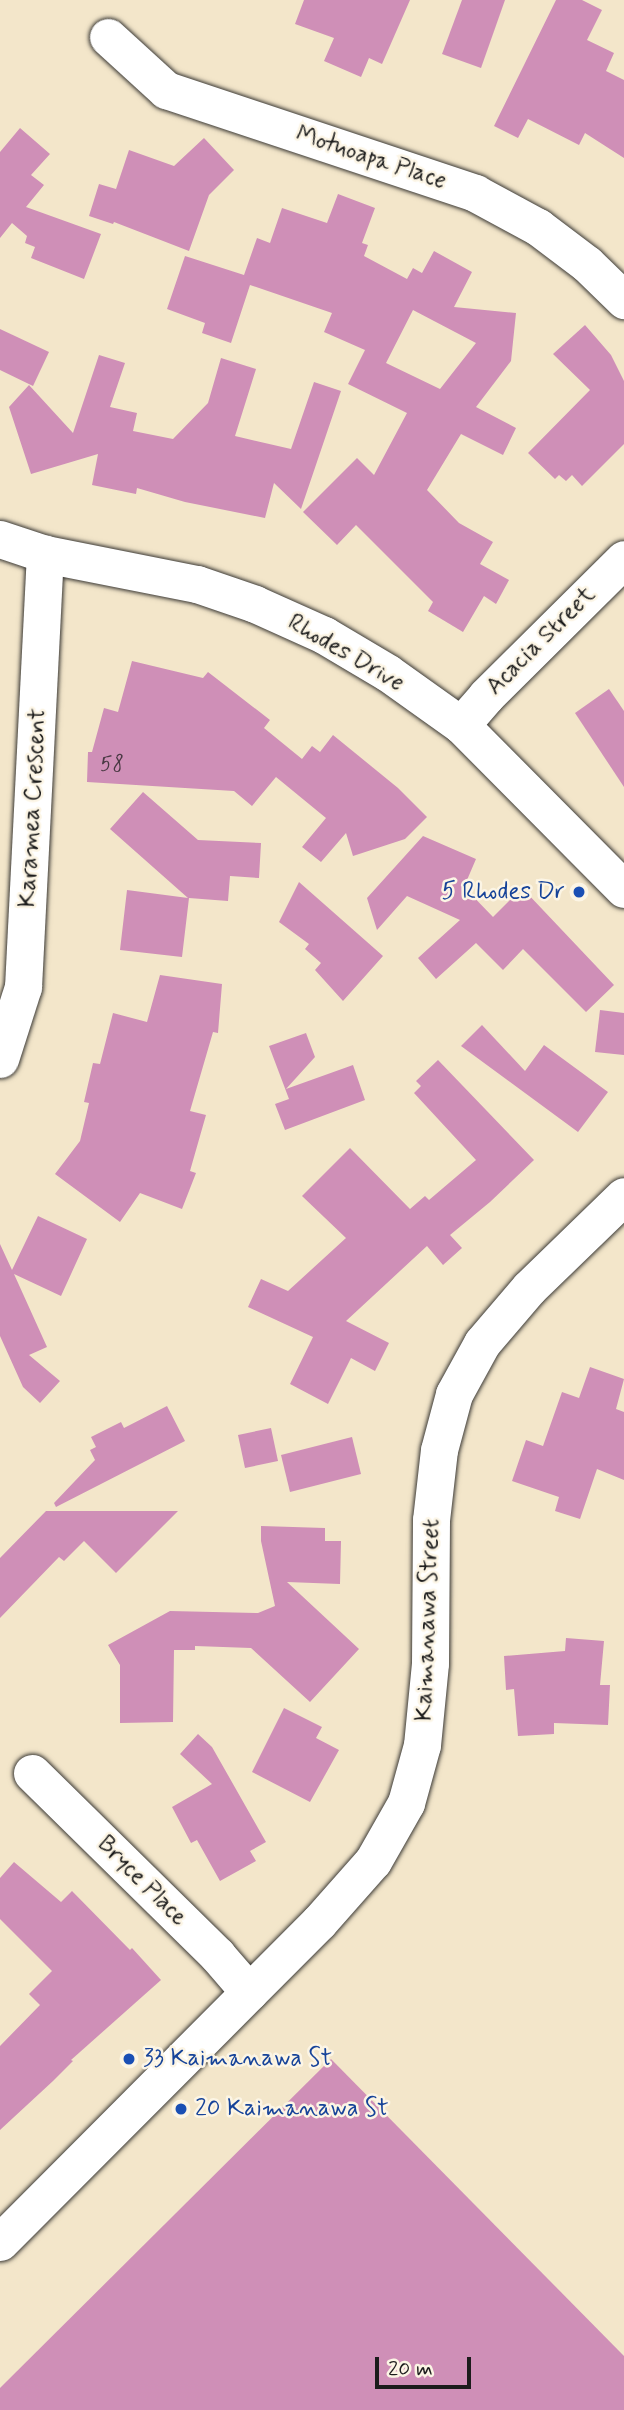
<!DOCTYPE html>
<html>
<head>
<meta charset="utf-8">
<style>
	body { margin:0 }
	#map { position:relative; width:624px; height:2410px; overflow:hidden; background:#f3e6ca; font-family:Mynerve,sans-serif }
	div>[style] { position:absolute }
	.building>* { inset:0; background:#cf8fb7 }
	.roads { filter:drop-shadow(0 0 2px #3c3a36) drop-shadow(0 0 2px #3c3a36) }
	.minor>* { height:37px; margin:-18.5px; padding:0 18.5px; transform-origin:18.5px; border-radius:18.5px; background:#fff }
	.dots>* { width:19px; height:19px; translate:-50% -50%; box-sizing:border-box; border:4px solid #fcf5e5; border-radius:50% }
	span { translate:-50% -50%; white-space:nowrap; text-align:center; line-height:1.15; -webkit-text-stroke:5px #fcf5e5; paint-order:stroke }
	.number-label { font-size:21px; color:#493943 }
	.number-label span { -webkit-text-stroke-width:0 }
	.street-label { font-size:24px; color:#1c1c1c }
	.transit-label { font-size:24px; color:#164399 }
	.right { translate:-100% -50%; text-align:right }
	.left { translate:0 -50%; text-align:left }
	.scale { position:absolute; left:375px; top:2357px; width:96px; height:32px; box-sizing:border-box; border:4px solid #1c1c1c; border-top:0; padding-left:9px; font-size:21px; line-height:24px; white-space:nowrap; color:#1c1c1c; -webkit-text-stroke:5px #fcf5e5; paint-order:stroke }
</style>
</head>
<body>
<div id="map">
	<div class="building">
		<i style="clip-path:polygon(304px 0,410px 0,382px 64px,369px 58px,361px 77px,324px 61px,334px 38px,295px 24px)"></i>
		<i style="clip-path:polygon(462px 0,505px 0,481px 68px,442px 54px)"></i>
		<i style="clip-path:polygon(556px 0,582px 0,602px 10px,587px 40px,614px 53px,606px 71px,624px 80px,624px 158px,585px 133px,579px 145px,528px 119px,518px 138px,494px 126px)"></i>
		<i style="clip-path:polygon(20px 128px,50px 154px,31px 175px,44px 185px,26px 207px,101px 234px,84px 279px,31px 258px,35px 247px,25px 243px,27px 236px,12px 223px,0 238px,0 152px)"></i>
		<i style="clip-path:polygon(204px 138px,234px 170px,209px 195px,189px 251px,114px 222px,113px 224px,89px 216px,99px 184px,116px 189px,129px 150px,174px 166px)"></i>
		<i style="clip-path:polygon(evenodd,338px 194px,375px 208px,362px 243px,368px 245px,364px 256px,407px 279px,413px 268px,422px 273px,434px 251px,472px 272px,454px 307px,516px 313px,511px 361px,476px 407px,516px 428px,503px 455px,461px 434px,427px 490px,459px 523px,493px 542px,480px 564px,509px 580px,496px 604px,484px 596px,463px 632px,428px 611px,433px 602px,356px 525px,337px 545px,303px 512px,357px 458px,374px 475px,407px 413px,348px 384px,365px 350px,324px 332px,332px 313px,250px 285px,231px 343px,202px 333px,205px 323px,167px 309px,185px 256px,244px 275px,257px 238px,270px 243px,282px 208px,327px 223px,338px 194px,413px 310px,476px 343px,440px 389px,386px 363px,413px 310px)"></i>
		<i style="clip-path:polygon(585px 325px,611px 355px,624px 381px,624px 444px,582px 486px,572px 475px,566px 481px,559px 475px,555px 479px,528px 453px,590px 390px,553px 354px)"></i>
		<i style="clip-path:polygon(0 329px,49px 352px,33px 386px,0 370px)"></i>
		<i style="clip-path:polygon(99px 355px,125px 363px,110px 407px,137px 413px,133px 431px,173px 439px,208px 403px,221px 358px,256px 369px,235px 436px,291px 449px,314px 382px,341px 391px,301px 509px,274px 483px,265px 518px,185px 502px,137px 488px,136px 494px,92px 485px,98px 454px,31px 474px,9px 407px,29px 385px,73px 433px)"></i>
		<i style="clip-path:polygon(132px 661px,203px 678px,208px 672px,270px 720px,264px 728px,302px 759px,312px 746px,320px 752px,333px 735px,398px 788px,427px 817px,405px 839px,353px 856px,346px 833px,321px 862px,302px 847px,326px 818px,276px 777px,252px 806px,234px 791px,87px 782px,88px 752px,92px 752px,104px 708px,118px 712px)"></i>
		<i style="clip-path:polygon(609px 689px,624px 711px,624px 787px,575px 713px)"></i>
		<i style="clip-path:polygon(143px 792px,198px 840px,261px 843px,259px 878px,230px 876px,228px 901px,189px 898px,182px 957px,120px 950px,127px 890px,188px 898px,110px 829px)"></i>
		<i style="clip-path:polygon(423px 836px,476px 859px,464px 887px,493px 917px,512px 898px,515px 901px,525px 891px,614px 985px,586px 1012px,523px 949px,503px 970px,476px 943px,436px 979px,418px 958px,460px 920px,407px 896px,377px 930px,367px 898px)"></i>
		<i style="clip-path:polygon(299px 882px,383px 956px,343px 1001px,315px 970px,321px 963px,305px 949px,309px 944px,279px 922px)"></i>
		<i style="clip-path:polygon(160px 975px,222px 984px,218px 1033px,213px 1032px,190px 1111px,206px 1115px,190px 1171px,196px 1173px,182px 1209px,140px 1193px,120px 1222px,55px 1174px,80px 1141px,89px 1103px,84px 1102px,93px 1063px,100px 1064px,113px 1013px,147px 1022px)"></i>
		<i style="clip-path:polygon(600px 1010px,624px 1013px,624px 1055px,595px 1052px)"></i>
		<i style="clip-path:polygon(482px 1025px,525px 1071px,544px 1045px,608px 1092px,578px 1132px,461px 1046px)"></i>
		<i style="clip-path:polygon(306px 1033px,315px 1057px,286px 1089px,353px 1065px,365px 1100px,285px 1130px,275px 1104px,289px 1099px,269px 1046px)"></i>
		<i style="clip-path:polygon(438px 1060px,534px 1160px,490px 1202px,450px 1235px,462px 1248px,443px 1265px,427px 1246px,346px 1321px,389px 1343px,375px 1371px,351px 1358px,328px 1404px,290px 1384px,313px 1337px,248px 1307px,261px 1279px,288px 1291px,346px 1238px,302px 1196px,350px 1148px,410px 1209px,425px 1196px,429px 1200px,476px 1160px,414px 1093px,421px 1086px,416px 1081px)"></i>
		<i style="clip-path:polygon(38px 1216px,87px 1239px,61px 1296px,14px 1274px,47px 1347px,29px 1355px,60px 1381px,40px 1403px,23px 1387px,0 1336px,0 1244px,12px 1270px)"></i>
		<i style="clip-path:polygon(590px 1367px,624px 1379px,616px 1409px,624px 1412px,624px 1480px,597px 1469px,580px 1519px,555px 1511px,559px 1497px,512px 1481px,526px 1440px,543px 1446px,562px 1392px,579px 1398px)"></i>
		<i style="clip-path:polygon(167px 1406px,185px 1441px,56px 1507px,54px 1503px,95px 1460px,90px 1450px,96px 1447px,91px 1437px,121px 1422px,124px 1428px)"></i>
		<i style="clip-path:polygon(271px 1428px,278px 1461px,245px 1468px,238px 1435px)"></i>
		<i style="clip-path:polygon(352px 1437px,361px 1474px,290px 1492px,281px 1455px)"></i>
		<i style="clip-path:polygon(46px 1511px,178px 1511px,116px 1573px,84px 1541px,64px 1561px,59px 1557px,0 1618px,0 1558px)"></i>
		<i style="clip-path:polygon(261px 1526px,325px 1528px,325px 1541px,341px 1541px,340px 1584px,287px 1582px,359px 1649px,310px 1702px,251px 1648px,195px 1646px,195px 1650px,174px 1650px,173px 1722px,120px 1723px,120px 1665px,108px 1645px,170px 1611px,258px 1613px,275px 1606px,261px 1541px)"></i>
		<i style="clip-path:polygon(566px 1638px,604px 1641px,600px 1685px,610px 1685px,608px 1725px,554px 1723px,554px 1734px,518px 1736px,514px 1689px,506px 1690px,504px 1656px,565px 1651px)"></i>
		<i style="clip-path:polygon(284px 1708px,322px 1727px,316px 1738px,339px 1750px,310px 1802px,252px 1772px)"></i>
		<i style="clip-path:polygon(198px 1734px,212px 1747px,266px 1842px,250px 1851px,256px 1861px,220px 1881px,197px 1840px,191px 1843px,172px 1807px,212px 1784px,180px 1754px)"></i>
		<i style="clip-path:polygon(14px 1862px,61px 1902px,72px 1891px,130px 1950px,132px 1948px,161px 1980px,71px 2060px,73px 2061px,53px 2081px,0 2130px,0 2046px,40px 2005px,29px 1994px,52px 1971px,0 1919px,0 1878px)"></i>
		<i style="clip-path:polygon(331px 2059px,624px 2356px,624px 2410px,0 2410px,0 2388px)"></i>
	</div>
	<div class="roads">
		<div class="minor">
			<i style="left:108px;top:37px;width:79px;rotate:42.4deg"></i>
			<i style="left:166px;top:90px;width:326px;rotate:18.4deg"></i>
			<i style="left:475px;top:193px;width:72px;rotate:28.4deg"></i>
			<i style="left:538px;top:227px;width:61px;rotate:37.1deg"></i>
			<i style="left:587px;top:264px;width:52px;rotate:44.2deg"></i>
			<i style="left:0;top:539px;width:47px;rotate:18.4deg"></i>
			<i style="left:45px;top:554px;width:155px;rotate:11.2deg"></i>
			<i style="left:197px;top:584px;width:61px;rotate:19deg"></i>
			<i style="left:255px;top:604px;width:76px;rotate:24.2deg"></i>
			<i style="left:324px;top:635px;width:74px;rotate:30.7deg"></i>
			<i style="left:388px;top:673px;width:90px;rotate:35.5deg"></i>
			<i style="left:461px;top:725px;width:231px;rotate:45.2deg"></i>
			<i style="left:461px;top:725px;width:38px;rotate:-49deg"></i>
			<i style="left:486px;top:696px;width:194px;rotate:-44.8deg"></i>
			<i style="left:0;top:1059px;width:76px;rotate:-72.3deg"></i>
			<i style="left:23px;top:987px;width:434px;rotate:-87.1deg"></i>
			<i style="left:32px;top:1773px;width:260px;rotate:44.5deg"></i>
			<i style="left:217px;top:1955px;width:49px;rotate:49.1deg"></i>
			<i style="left:0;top:2242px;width:452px;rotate:-45.1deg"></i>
			<i style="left:319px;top:1922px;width:81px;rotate:-48.5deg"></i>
			<i style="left:373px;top:1861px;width:67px;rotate:-60.4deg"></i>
			<i style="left:406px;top:1803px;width:60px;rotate:-74.6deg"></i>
			<i style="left:422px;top:1745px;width:82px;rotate:-84.4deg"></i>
			<i style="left:430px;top:1663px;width:143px;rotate:-89.6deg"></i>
			<i style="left:431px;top:1520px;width:70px;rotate:-83.5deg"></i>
			<i style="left:439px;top:1450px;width:58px;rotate:-75deg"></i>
			<i style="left:454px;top:1394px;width:58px;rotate:-61.2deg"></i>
			<i style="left:482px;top:1343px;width:72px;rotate:-49.5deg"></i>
			<i style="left:529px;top:1288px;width:132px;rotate:-44.1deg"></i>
		</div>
	</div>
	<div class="dots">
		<i style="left:579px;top:892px;background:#1a4fb4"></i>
		<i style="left:129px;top:2059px;background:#1a4fb4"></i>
		<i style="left:181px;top:2109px;background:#1a4fb4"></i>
	</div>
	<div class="number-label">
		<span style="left:112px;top:764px">58</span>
	</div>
	<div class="street-label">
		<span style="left:371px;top:158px;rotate:18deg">Motuoapa Place</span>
		<span style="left:541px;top:641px;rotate:-45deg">Acacia Street</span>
		<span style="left:346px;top:653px;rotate:30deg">Rhodes Drive</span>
		<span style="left:33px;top:808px;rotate:-87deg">Karamea Crescent</span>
		<span style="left:428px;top:1620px;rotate:-88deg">Kaimanawa Street</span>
		<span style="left:142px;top:1881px;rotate:45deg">Bryce Place</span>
	</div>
	<div class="transit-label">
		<span class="right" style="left:565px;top:892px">5 Rhodes Dr</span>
		<span class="left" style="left:143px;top:2059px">33 Kaimanawa St</span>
		<span class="left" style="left:195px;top:2109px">20 Kaimanawa St</span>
	</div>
	<div class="scale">20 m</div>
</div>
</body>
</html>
